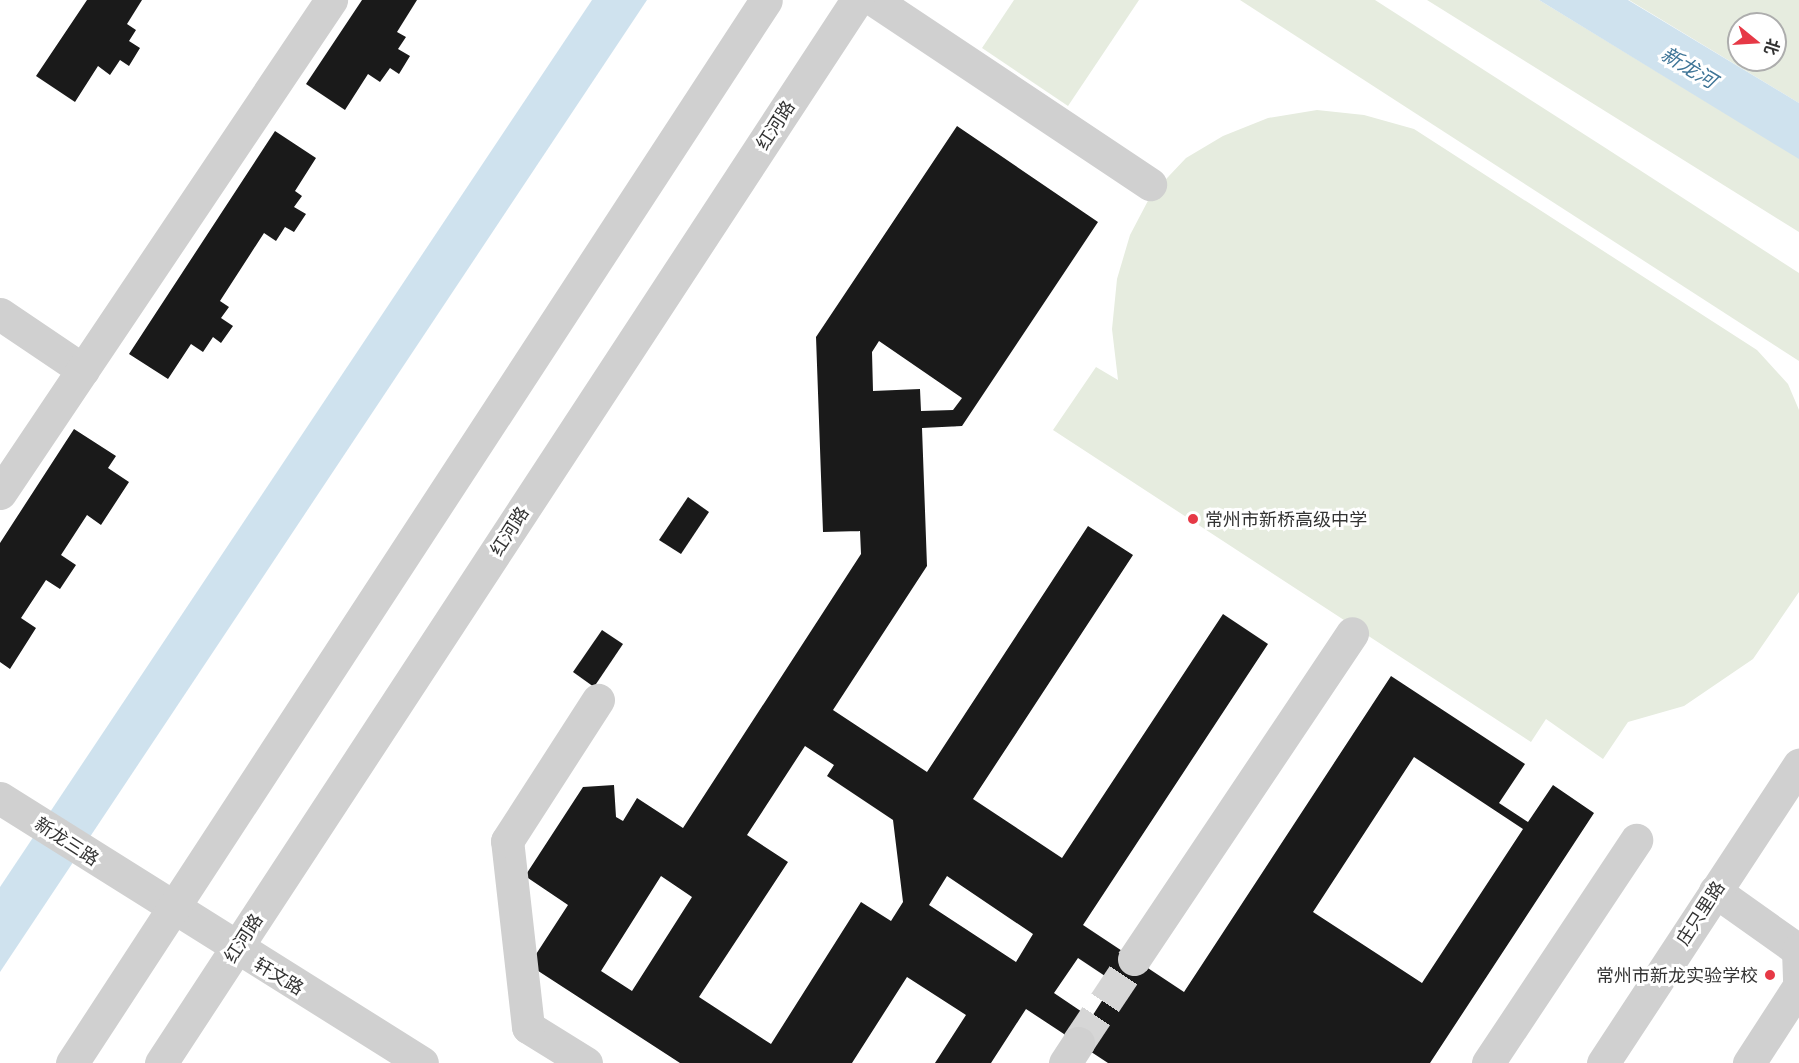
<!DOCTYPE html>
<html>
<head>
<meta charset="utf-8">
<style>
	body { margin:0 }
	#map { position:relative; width:1799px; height:1063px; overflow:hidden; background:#fff; font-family:"Noto Sans","Noto Sans SC",sans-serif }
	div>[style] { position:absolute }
	.green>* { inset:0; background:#e6ecdf }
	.water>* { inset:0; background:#cfe2ee }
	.building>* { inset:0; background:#1a1a1a }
	.minor-tunnel>* { height:33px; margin-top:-16.5px; transform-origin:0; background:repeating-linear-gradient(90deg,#d6d6d6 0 33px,transparent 0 49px) }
	.minor>* { height:33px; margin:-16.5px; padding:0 16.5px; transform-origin:16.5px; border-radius:16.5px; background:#d0d0d0 }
	.dots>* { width:16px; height:16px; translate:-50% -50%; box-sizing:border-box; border:3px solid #fff; border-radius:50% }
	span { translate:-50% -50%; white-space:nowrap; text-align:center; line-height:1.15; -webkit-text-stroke:6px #fff; paint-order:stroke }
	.street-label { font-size:18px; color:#333 }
	.poi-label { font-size:18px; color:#333 }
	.left { translate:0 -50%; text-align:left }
	.right { translate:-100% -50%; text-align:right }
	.water-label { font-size:20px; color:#3f7597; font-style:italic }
	.north { position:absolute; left:1727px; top:12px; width:60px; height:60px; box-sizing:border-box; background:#fff; border:2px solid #adadad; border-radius:50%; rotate:108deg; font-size:16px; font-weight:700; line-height:24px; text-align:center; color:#333 }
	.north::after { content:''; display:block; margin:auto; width:21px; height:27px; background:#e63946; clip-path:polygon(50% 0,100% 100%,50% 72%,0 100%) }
</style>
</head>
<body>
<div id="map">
	<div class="green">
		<i style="clip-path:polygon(1014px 0,1139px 0,1068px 106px,982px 48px)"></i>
		<i style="clip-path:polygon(1240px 0,1375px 0,1604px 147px,1799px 273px,1799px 361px)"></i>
		<i style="clip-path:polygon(1427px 0,1539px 0,1799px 158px,1799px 232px)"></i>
		<i style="clip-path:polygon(evenodd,1629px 0,1799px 0,1799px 103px,1629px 0,1739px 24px,1775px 24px,1775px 60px,1739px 60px,1739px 24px)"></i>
		<i style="clip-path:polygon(1317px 110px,1364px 115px,1414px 129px,1757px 350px,1788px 384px,1799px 410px,1799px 592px,1753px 659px,1684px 706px,1628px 722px,1603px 759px,1546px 719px,1531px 742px,1053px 430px,1096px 367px,1118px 380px,1112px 329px,1117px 279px,1130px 235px,1151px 195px,1186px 158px,1223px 136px,1268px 118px)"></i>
	</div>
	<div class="water">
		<i style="clip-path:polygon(592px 0,647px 0,0 972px,0 887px)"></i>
		<i style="clip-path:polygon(1539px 0,1628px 0,1799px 103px,1799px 159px)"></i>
	</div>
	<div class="building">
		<i style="clip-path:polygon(87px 0,142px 0,127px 24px,136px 30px,129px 41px,140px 48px,129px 66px,120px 60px,110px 75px,98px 66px,75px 102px,36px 76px)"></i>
		<i style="clip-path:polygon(362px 0,417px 0,397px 32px,406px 37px,398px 49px,410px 56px,399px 74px,390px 68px,380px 82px,368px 74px,345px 110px,306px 84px)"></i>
		<i style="clip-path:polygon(evenodd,957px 126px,1098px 222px,962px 426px,922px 428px,927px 566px,833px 710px,927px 772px,1088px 526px,1133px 555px,973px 799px,1062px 858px,1223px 614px,1268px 644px,1083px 925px,1184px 992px,1391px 676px,1525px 764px,1499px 803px,1528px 822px,1553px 785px,1594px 813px,1430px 1063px,1108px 1063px,1026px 1009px,991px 1063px,935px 1063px,966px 1015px,907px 977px,852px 1063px,680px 1063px,529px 965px,568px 905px,525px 876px,583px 787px,614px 785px,616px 817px,623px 821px,637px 798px,683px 828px,861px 554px,860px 531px,823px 532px,816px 337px,957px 126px,879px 341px,962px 398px,953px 410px,921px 411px,920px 389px,873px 391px,872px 352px,879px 341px,957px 126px,805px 746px,834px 765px,827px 776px,893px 820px,903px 902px,891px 921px,861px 902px,771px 1044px,699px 997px,788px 862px,747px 835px,805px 746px,957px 126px,1414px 757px,1523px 829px,1422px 983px,1313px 912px,1414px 757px,957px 126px,661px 876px,692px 897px,632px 991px,601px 971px,661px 876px,957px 126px,947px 876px,1033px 934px,1016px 962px,929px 905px,947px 876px,957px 126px,1078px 958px,1114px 982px,1091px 1018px,1054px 993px,1078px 958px)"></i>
		<i style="clip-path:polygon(275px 131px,316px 158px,295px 191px,302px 196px,294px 207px,306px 214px,294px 232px,285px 227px,276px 241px,264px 233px,220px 301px,229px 307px,221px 318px,233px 326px,221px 343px,213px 337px,203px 352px,191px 344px,168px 379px,129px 354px)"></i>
		<i style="clip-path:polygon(74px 429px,116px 456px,108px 468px,129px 482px,101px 525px,87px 515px,61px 555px,76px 565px,60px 589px,46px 580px,21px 618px,36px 628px,10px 669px,0 662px,0 543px)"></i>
		<i style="clip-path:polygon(688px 497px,709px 512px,681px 554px,659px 540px)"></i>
		<i style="clip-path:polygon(602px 630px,623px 644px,594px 687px,573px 672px)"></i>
	</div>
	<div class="minor-tunnel">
		<i style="left:1078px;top:1043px;width:101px;rotate:-56.3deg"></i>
	</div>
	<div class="minor">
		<i style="left:874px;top:0;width:332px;rotate:33.7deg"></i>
		<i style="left:0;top:314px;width:100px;rotate:34deg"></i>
		<i style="left:0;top:493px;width:594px;rotate:-56.12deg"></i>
		<i style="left:0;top:798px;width:498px;rotate:32.1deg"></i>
		<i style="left:1715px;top:891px;width:102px;rotate:35.4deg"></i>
		<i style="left:1798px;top:950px;width:36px;rotate:88deg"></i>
		<i style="left:1799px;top:986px;width:92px;rotate:123deg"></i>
		<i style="left:1134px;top:959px;width:392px;rotate:-56.2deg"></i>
		<i style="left:72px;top:1063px;width:1269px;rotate:-56.86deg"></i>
		<i style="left:161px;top:1063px;width:1271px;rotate:-56.79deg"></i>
		<i style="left:586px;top:1063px;width:68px;rotate:-148.2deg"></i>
		<i style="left:528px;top:1027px;width:187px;rotate:-96.4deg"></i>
		<i style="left:507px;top:841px;width:168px;rotate:-57.2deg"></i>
		<i style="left:1065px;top:1063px;width:24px;rotate:-57deg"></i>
		<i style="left:1488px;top:1063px;width:268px;rotate:-56.4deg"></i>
		<i style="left:1603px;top:1063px;width:357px;rotate:-56.7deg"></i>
	</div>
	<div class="dots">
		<i style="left:1193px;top:519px;background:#e63946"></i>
		<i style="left:1770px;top:975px;background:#e63946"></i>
	</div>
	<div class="street-label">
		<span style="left:775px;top:125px;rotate:-57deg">红河路</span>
		<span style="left:509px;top:531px;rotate:-57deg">红河路</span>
		<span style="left:67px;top:841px;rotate:33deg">新龙三路</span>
		<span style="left:1700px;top:913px;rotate:-57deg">庄只里路</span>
		<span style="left:243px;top:938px;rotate:-57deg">红河路</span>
		<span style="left:279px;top:976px;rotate:31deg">轩文路</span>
	</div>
	<div class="poi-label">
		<span class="left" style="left:1205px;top:519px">常州市新桥高级中学</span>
		<span class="right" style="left:1758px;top:975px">常州市新龙实验学校</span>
	</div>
	<div class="water-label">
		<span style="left:1689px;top:67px;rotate:31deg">新龙河</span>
	</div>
	<div class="north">北</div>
</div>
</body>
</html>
